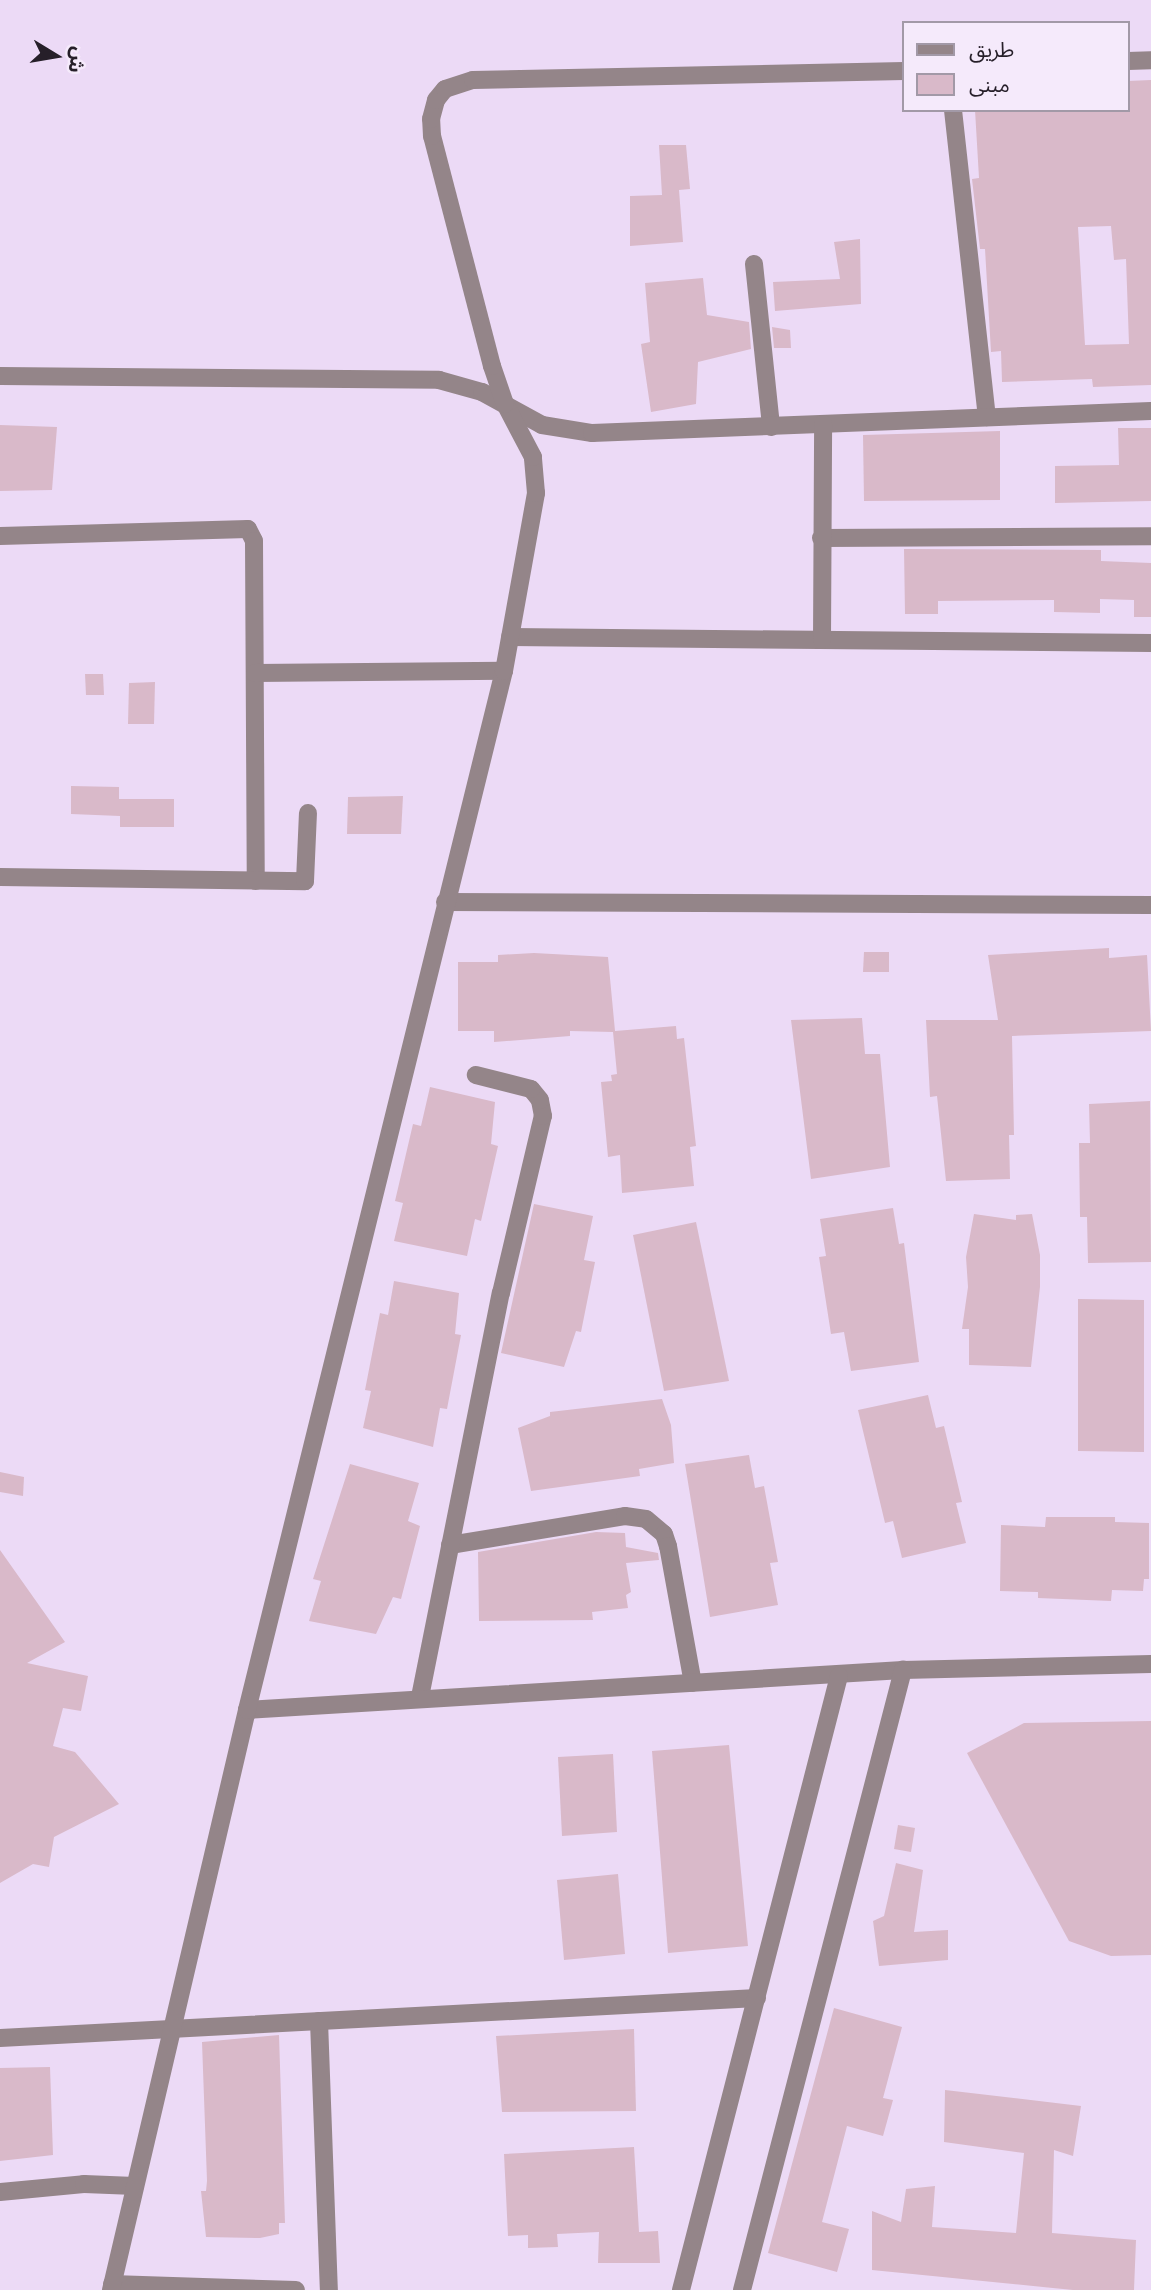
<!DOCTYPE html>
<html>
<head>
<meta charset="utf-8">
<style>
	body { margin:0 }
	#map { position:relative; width:1151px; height:2290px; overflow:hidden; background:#ecdaf6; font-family:Arial,"Noto Sans Arabic",sans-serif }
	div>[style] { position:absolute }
	.building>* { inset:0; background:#d9b9c9 }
	.minor>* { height:18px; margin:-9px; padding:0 9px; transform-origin:9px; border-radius:9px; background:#948589 }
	span { translate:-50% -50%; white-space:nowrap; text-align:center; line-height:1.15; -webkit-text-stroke:7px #f5eafb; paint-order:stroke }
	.legend { position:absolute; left:902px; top:21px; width:228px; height:91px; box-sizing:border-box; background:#f5eafb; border:2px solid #a299a7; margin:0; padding:9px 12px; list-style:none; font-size:21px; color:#261f29 }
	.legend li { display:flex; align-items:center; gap:14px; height:35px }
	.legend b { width:35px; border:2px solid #a299a7 }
	.north { position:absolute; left:21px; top:21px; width:70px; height:70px; -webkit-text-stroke:5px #f5eafb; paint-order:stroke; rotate:101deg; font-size:19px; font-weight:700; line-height:28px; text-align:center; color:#261f29 }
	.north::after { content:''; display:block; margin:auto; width:24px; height:32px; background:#261f29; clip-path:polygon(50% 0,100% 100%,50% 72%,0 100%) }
</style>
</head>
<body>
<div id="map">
	<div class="building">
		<i style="clip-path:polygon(evenodd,1151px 80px,1151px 385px,1093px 387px,1092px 379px,1002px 382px,1001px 351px,991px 352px,985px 249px,980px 249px,972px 179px,979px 178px,975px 110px,1128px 110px,1128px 81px,1151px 80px,1111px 226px,1114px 260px,1126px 259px,1129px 344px,1085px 345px,1078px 227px,1111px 226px)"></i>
		<i style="clip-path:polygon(659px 145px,686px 145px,690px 189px,679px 190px,683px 242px,630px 246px,630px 196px,662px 195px)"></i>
		<i style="clip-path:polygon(860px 239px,861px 304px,775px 311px,773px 282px,840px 279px,834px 242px)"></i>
		<i style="clip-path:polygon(703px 278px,707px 315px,749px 322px,751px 349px,698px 362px,696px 404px,651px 412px,641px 344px,650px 342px,645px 283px)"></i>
		<i style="clip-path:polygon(772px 327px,790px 330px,791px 348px,774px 348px)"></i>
		<i style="clip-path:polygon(0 425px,57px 427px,52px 490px,0 491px)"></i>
		<i style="clip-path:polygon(1118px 428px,1151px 428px,1151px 501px,1055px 503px,1055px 466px,1119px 465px)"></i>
		<i style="clip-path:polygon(1000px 431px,1000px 500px,864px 501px,863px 435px)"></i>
		<i style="clip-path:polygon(904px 549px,1101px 550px,1101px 561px,1151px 563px,1151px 617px,1134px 617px,1134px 600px,1100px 599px,1100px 613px,1054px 612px,1054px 600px,938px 601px,938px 614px,905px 614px)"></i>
		<i style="clip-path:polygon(85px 674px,103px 674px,104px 695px,86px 695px)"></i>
		<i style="clip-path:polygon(155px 682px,154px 724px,128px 724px,129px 683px)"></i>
		<i style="clip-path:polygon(71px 786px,119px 787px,119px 799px,174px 799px,174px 827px,120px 827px,120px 816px,71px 814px)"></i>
		<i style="clip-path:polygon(403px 796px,401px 834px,347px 834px,348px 797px)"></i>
		<i style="clip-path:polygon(1109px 948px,1109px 958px,1147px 955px,1151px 1031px,1012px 1036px,1014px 1135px,1009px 1135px,1010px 1179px,946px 1181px,937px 1096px,930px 1097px,926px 1020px,998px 1020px,988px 955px)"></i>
		<i style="clip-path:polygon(864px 952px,889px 952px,889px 972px,863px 972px)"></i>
		<i style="clip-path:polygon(534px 953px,608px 957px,615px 1031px,676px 1026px,677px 1039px,684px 1038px,696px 1146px,690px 1147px,694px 1186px,622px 1193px,620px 1155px,608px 1157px,601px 1082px,612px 1081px,611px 1075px,617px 1074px,613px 1032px,570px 1031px,570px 1036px,494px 1042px,494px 1031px,458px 1031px,458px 962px,498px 962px,498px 955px)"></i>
		<i style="clip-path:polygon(862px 1018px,865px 1054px,880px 1054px,890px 1167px,811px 1179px,791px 1020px)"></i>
		<i style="clip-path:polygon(430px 1087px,495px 1102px,491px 1144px,498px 1146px,481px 1221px,475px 1219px,467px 1256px,394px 1241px,403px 1203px,395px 1201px,413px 1124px,421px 1126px)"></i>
		<i style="clip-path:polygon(1150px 1101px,1151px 1262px,1088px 1263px,1087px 1217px,1080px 1217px,1079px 1143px,1090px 1143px,1089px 1104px)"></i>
		<i style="clip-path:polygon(534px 1204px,593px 1216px,584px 1260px,595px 1262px,581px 1332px,576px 1331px,564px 1367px,501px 1353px)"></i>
		<i style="clip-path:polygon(893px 1208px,899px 1244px,904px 1243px,919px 1362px,851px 1371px,844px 1332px,831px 1334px,819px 1257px,826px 1256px,820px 1219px)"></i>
		<i style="clip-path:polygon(974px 1214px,1016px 1220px,1016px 1215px,1032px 1214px,1040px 1255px,1040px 1287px,1031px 1367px,969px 1365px,969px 1329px,962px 1329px,968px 1287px,966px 1257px)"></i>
		<i style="clip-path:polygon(696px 1222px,729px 1381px,664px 1391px,633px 1235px)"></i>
		<i style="clip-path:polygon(394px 1281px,459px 1293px,455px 1334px,461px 1335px,447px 1409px,440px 1408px,433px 1447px,363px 1428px,371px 1391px,365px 1390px,380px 1313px,388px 1315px)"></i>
		<i style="clip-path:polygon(1078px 1299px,1144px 1300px,1144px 1452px,1078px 1451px)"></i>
		<i style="clip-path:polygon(928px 1395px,936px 1428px,944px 1426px,962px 1502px,956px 1503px,966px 1543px,902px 1558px,893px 1521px,885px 1523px,858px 1410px)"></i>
		<i style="clip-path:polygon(662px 1399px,671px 1425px,674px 1463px,639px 1469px,640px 1476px,531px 1491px,518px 1428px,550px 1416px,550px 1412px)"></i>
		<i style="clip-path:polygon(749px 1455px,755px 1488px,764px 1486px,778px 1562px,770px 1563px,778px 1605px,710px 1617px,685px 1464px)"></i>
		<i style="clip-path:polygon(350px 1464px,419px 1483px,408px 1521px,420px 1526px,401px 1599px,393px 1597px,376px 1634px,309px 1621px,321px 1581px,313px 1579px)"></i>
		<i style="clip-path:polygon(0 1472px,24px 1477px,23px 1496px,0 1492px)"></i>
		<i style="clip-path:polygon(1046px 1517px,1115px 1517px,1115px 1522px,1149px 1523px,1149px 1579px,1144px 1579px,1143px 1591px,1112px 1590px,1111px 1601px,1038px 1598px,1038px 1592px,1000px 1591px,1001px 1525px,1045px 1527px)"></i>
		<i style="clip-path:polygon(596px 1532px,625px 1533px,626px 1547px,658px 1553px,659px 1560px,626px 1563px,631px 1592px,626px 1595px,628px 1608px,592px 1612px,593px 1620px,479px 1621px,478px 1552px)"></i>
		<i style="clip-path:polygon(0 1550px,65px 1642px,27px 1663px,88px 1676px,81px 1711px,63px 1708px,53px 1746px,75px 1752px,119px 1804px,54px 1837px,49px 1867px,33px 1864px,0 1883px)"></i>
		<i style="clip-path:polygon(1151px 1721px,1151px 1955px,1111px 1956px,1069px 1941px,967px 1753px,1024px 1723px)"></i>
		<i style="clip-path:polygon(729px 1745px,748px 1946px,668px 1953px,652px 1751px)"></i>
		<i style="clip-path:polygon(613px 1754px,617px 1832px,562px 1836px,558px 1757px)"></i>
		<i style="clip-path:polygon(898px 1825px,915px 1828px,911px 1852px,894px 1849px)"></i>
		<i style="clip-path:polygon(896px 1863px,923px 1870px,914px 1932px,948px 1930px,948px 1960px,879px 1966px,873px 1921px,884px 1916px)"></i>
		<i style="clip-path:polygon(618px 1874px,625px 1954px,564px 1960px,557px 1880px)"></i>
		<i style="clip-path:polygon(834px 2008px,902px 2027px,883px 2098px,893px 2100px,883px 2136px,847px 2126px,822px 2222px,849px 2229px,837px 2272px,768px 2253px)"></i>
		<i style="clip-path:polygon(634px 2029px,636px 2111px,502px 2112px,496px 2036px)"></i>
		<i style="clip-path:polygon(279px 2035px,285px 2223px,279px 2223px,279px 2234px,260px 2238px,206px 2237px,201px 2191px,206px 2191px,207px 2181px,202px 2042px)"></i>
		<i style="clip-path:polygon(50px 2067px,53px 2155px,0 2161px,0 2068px)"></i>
		<i style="clip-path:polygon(945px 2090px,1081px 2106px,1073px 2156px,1054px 2150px,1052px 2233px,1136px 2240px,1134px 2290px,1073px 2290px,872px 2270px,872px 2211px,901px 2222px,906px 2189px,935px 2186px,932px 2227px,1016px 2233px,1024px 2153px,944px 2142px)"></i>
		<i style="clip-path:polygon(634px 2147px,639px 2232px,658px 2231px,660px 2263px,598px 2263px,599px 2232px,557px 2234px,558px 2247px,528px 2248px,528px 2235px,508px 2236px,504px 2154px)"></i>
	</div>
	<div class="minor">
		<i style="left:1128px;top:61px;width:23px;rotate:-2deg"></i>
		<i style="left:953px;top:110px;width:309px;rotate:83.7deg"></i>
		<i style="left:754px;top:264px;width:164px;rotate:84deg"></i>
		<i style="left:0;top:376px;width:439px;rotate:0.5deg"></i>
		<i style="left:439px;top:380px;width:45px;rotate:15.6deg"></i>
		<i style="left:482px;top:392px;width:68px;rotate:28.8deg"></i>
		<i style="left:542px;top:425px;width:51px;rotate:9.1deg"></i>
		<i style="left:592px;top:433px;width:559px;rotate:-2.25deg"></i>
		<i style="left:0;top:536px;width:248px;rotate:-1.6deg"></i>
		<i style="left:248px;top:529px;width:13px;rotate:63deg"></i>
		<i style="left:254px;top:541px;width:340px;rotate:89.7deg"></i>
		<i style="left:821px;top:538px;width:330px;rotate:-0.3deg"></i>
		<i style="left:510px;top:637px;width:641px;rotate:0.54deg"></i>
		<i style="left:822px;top:640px;width:216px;rotate:-89.7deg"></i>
		<i style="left:255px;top:673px;width:249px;rotate:-0.5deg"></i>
		<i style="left:0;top:877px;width:305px;rotate:0.8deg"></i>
		<i style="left:305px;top:881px;width:68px;rotate:-87.5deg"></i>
		<i style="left:445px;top:902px;width:706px;rotate:0.24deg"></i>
		<i style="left:450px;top:1545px;width:177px;rotate:-9.4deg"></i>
		<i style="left:625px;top:1516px;width:21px;rotate:8deg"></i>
		<i style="left:646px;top:1519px;width:23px;rotate:40deg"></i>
		<i style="left:664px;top:1534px;width:13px;rotate:72deg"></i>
		<i style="left:668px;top:1546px;width:139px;rotate:79.7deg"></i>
		<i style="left:420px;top:1697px;width:412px;rotate:-78.7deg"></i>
		<i style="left:501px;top:1293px;width:182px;rotate:-76.7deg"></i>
		<i style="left:543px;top:1116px;width:16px;rotate:-101deg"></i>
		<i style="left:540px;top:1100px;width:14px;rotate:-129deg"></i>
		<i style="left:531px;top:1089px;width:57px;rotate:-165.7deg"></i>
		<i style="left:247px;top:1710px;width:657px;rotate:-3.49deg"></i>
		<i style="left:903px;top:1670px;width:248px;rotate:-1.4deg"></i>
		<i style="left:319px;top:2021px;width:269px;rotate:87.9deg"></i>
		<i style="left:0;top:2038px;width:758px;rotate:-3.02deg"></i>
		<i style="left:0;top:2192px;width:84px;rotate:-5.4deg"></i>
		<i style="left:84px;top:2184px;width:51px;rotate:2.2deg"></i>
		<i style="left:112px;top:2284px;width:184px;rotate:1.9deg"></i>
		<i style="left:111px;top:2290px;width:596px;rotate:-76.8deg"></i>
		<i style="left:247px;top:1710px;width:1070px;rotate:-76.11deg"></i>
		<i style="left:504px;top:671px;width:181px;rotate:-79.8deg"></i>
		<i style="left:536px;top:493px;width:36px;rotate:-95deg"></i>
		<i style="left:533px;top:457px;width:60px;rotate:-117.8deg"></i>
		<i style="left:505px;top:404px;width:40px;rotate:-108.9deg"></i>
		<i style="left:492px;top:366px;width:238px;rotate:-104.6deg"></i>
		<i style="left:432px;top:136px;width:17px;rotate:-93deg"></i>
		<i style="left:431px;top:119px;width:20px;rotate:-75deg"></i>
		<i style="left:436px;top:100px;width:14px;rotate:-51deg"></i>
		<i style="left:445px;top:89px;width:29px;rotate:-18deg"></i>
		<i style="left:473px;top:80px;width:431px;rotate:-1.2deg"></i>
		<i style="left:681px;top:2290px;width:634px;rotate:-75.57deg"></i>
		<i style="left:742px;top:2290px;width:641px;rotate:-75.44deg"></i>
	</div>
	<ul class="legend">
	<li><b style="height:9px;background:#948589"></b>طريق</li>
	<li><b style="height:19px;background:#d9b9c9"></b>مبنى</li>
	</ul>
	<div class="north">ش</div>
</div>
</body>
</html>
